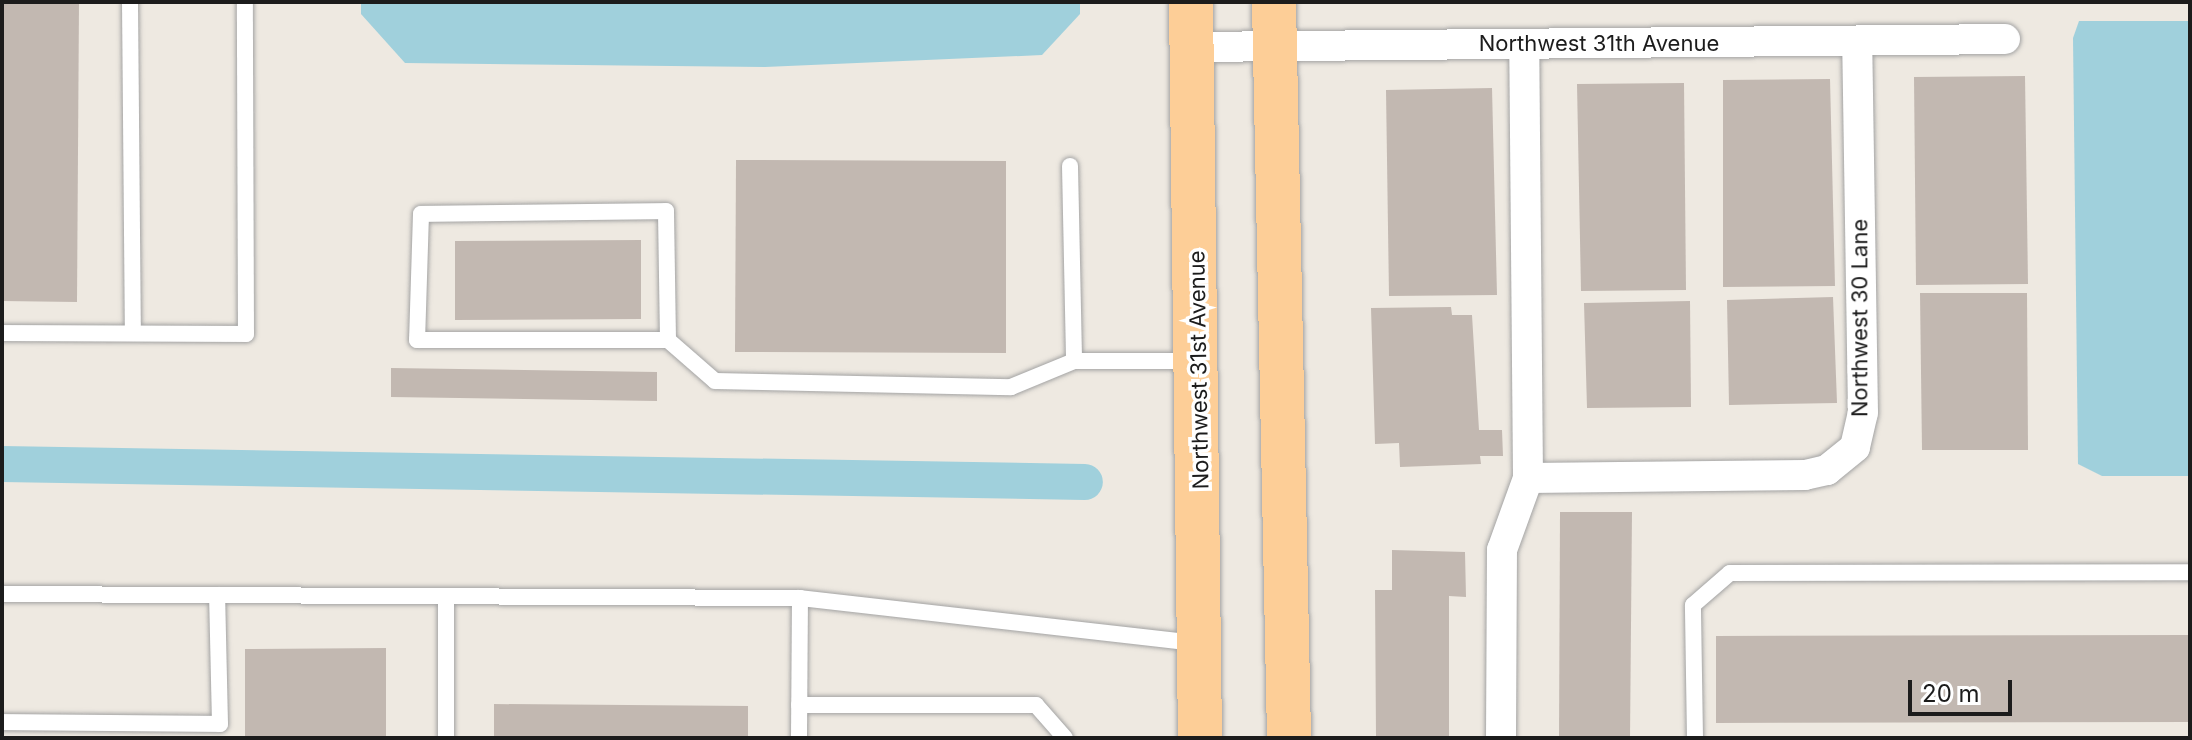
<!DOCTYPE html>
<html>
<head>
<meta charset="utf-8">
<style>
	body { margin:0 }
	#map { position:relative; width:2192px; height:740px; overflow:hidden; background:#eee9e1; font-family:Inter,sans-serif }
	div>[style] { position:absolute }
	.water>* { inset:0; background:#a0d0dc }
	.canal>* { height:36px; margin:-18px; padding:0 18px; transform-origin:18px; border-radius:18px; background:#a0d0dc }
	.building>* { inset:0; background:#c2b8b1 }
	.roads { filter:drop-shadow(0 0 2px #a3a3a3) drop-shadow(0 0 2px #a3a3a3) }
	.service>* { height:16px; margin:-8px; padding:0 8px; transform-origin:8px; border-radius:8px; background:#fff }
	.minor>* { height:30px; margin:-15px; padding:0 15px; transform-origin:15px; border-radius:15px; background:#fff }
	.primary>* { height:44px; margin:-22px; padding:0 22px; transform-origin:22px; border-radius:22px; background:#fdce97 }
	span { translate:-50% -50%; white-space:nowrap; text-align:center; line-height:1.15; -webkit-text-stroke:7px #fff; paint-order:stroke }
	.street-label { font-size:22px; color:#1c1c1c }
	.frame { position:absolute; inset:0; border:4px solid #1c1c1c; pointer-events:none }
	.scale { position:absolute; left:1908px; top:680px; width:104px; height:36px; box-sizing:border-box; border:4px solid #1c1c1c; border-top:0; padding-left:10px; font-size:24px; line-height:28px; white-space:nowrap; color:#1c1c1c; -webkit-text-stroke:6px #fff; paint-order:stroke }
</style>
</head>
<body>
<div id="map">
	<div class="water">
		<i style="clip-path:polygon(361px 2px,1080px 2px,1080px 14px,1042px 55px,765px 67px,405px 63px,361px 14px)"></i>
		<i style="clip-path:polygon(2079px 21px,2190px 21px,2190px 476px,2102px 476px,2078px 464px,2073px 38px)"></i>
	</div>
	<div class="canal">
		<i style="left:2px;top:464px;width:1083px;rotate:0.95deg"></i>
	</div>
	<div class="building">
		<i style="clip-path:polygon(2px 2px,79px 2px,77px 302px,2px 301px)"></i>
		<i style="clip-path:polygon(2025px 76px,2028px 284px,1916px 285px,1914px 77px)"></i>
		<i style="clip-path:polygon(1830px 79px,1835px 286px,1723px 287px,1723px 80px)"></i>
		<i style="clip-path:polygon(1684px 83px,1686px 290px,1581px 291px,1577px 84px)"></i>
		<i style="clip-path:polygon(1492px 88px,1497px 295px,1389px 296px,1386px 90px)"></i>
		<i style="clip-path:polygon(736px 160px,1006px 161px,1006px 353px,735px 352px)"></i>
		<i style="clip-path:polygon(641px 240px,641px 319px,455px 320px,455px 241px)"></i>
		<i style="clip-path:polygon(1920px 293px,2027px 293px,2028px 450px,1922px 450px)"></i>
		<i style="clip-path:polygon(1833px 297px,1837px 403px,1729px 405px,1727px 300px)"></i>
		<i style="clip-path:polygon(1690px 301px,1691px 407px,1587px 408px,1584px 303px)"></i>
		<i style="clip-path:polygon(1451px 307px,1452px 315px,1472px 315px,1479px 430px,1502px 430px,1503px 456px,1480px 456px,1481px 464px,1400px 467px,1399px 443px,1375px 444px,1371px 308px)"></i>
		<i style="clip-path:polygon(391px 368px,657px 372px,657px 401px,391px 397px)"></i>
		<i style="clip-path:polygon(1560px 512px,1632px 512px,1630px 738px,1559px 738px)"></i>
		<i style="clip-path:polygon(1392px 550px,1465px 552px,1466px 597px,1449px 596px,1449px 738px,1376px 738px,1375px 590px,1392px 590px)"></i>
		<i style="clip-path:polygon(2190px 635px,2190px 722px,1716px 723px,1716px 636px)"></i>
		<i style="clip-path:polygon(386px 648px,386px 738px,245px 738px,245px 649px)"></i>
		<i style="clip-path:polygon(494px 704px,748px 706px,748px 738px,494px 738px)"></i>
	</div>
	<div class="roads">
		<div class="service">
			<i style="left:130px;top:2px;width:331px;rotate:89.5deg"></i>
			<i style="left:1070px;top:166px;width:195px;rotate:88.8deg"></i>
			<i style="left:2px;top:333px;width:244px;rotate:0.2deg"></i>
			<i style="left:246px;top:334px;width:332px;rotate:-90.2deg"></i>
			<i style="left:668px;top:340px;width:129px;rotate:-90.9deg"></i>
			<i style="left:666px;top:211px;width:245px;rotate:179.3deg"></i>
			<i style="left:421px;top:214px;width:126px;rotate:91.8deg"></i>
			<i style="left:417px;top:340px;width:251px"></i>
			<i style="left:668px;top:340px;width:62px;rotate:41.1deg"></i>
			<i style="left:715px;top:381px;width:296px;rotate:1.2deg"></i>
			<i style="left:1011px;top:387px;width:68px;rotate:-22.4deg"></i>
			<i style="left:1074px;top:361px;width:119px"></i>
			<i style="left:2px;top:594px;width:798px;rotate:0.29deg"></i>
			<i style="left:800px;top:598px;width:401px;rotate:6.5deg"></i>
			<i style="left:799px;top:705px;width:237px"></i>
			<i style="left:1036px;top:705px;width:44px;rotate:48.7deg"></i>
			<i style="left:2px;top:722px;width:218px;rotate:0.5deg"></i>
			<i style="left:220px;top:724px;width:129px;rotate:-91.3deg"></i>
			<i style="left:446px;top:738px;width:141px;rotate:-90deg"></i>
			<i style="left:799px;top:738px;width:140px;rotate:-89.6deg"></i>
			<i style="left:1695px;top:738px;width:133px;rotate:-90.9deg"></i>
			<i style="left:1693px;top:605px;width:49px;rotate:-40.9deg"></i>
			<i style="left:1730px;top:573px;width:460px;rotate:-0.1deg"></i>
		</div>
		<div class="minor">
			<i style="left:1192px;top:47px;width:813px;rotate:-0.56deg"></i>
			<i style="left:1528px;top:478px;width:277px;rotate:-0.6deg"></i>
			<i style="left:1805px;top:475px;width:23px;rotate:-13deg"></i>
			<i style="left:1827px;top:470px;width:36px;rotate:-39deg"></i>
			<i style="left:1855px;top:447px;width:35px;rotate:-77deg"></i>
			<i style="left:1863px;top:413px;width:370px;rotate:-90.9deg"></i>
			<i style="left:1501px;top:738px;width:188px;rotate:-89.7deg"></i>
			<i style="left:1502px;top:550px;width:77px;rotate:-70.1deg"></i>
			<i style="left:1528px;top:478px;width:434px;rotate:-90.5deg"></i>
		</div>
		<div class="primary">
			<i style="left:1191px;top:2px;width:736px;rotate:89.3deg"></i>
			<i style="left:1274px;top:2px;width:736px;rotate:88.83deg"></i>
		</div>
	</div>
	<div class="street-label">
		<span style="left:1599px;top:44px">Northwest 31th Avenue</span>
		<span style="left:1860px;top:318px;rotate:-90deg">Northwest 30 Lane</span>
		<span style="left:1199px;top:370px;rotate:-91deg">Northwest 31st Avenue</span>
	</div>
	<div class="frame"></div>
	<div class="scale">20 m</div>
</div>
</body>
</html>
